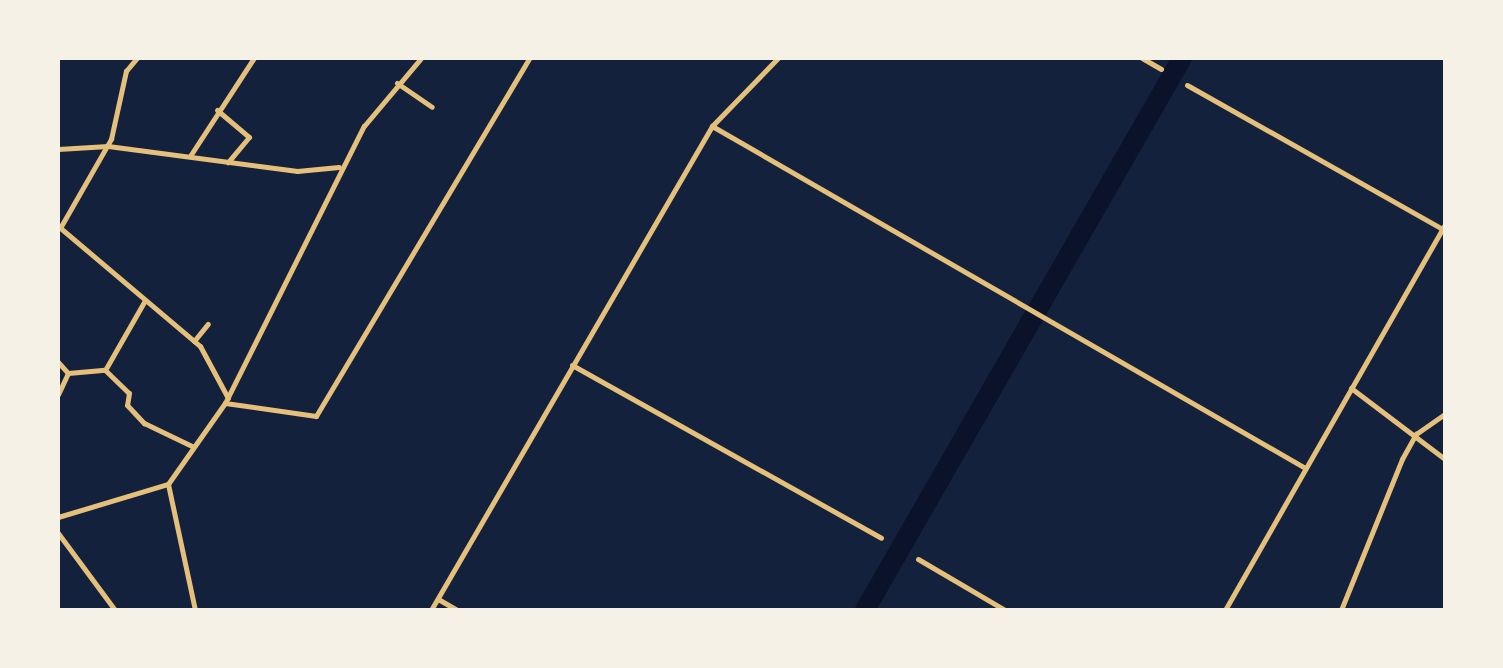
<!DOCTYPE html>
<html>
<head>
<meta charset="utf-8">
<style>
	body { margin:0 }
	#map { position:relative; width:1503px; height:668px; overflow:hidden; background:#14213d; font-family:"Roboto Condensed",sans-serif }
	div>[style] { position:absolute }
	.river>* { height:20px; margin:-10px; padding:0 10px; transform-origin:10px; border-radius:10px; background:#0b132b }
	.minor>* { height:5px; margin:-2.5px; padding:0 2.5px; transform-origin:2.5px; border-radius:2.5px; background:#e5c07b }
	span { translate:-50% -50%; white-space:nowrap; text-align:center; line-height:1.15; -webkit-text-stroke:7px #f6f1e7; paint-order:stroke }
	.frame { position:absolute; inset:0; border:60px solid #f6f1e7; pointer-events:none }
</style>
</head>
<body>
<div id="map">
	<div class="river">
		<i style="left:865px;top:610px;width:637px;rotate:-60.13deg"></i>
	</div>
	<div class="minor">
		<i style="left:1142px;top:58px;width:22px;rotate:30deg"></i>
		<i style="left:397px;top:83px;width:42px;rotate:34.4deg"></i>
		<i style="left:1187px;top:85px;width:295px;rotate:29.4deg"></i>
		<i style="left:217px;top:110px;width:42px;rotate:40.2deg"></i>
		<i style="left:249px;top:137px;width:33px;rotate:130deg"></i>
		<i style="left:712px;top:126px;width:685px;rotate:29.97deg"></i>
		<i style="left:58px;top:149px;width:50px;rotate:-3.4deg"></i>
		<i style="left:108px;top:146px;width:191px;rotate:7.5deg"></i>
		<i style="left:297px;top:171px;width:42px;rotate:-5.4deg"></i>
		<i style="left:190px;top:156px;width:117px;rotate:-56.9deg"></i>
		<i style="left:58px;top:226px;width:186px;rotate:40.2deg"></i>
		<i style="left:200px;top:346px;width:59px;rotate:61.7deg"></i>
		<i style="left:60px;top:228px;width:103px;rotate:-60.2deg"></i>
		<i style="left:111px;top:139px;width:70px;rotate:-77.6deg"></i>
		<i style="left:126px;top:71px;width:17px;rotate:-50deg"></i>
		<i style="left:144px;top:302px;width:78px;rotate:119.8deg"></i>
		<i style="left:105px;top:370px;width:33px;rotate:44deg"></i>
		<i style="left:129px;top:393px;width:12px;rotate:99deg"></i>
		<i style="left:127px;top:405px;width:25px;rotate:47deg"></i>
		<i style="left:144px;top:423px;width:53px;rotate:25.6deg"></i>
		<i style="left:194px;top:341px;width:22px;rotate:-51deg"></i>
		<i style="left:58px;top:362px;width:15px;rotate:48deg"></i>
		<i style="left:68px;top:373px;width:23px;rotate:115deg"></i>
		<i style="left:572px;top:365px;width:354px;rotate:29.2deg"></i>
		<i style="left:68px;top:373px;width:37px;rotate:-5deg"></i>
		<i style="left:1351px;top:388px;width:118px;rotate:37.1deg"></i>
		<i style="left:225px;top:403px;width:92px;rotate:8.1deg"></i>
		<i style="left:316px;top:416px;width:417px;rotate:-59.2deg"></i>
		<i style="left:58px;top:517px;width:115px;rotate:-16.7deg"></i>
		<i style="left:58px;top:533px;width:96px;rotate:53.5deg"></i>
		<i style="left:918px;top:559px;width:101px;rotate:30.4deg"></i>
		<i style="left:438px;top:599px;width:22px;rotate:30deg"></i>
		<i style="left:195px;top:610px;width:129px;rotate:-102.1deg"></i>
		<i style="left:168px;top:484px;width:99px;rotate:-54.9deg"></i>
		<i style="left:225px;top:403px;width:310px;rotate:-63.4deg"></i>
		<i style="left:364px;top:126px;width:89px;rotate:-50deg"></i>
		<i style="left:431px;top:610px;width:560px;rotate:-59.86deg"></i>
		<i style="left:712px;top:126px;width:95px;rotate:-45.9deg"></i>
		<i style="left:1225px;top:610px;width:443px;rotate:-60.3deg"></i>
		<i style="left:1341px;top:610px;width:163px;rotate:-68deg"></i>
		<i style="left:1402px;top:459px;width:29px;rotate:-61deg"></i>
		<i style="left:1416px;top:434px;width:35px;rotate:-35deg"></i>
	</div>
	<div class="frame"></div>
</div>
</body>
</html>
